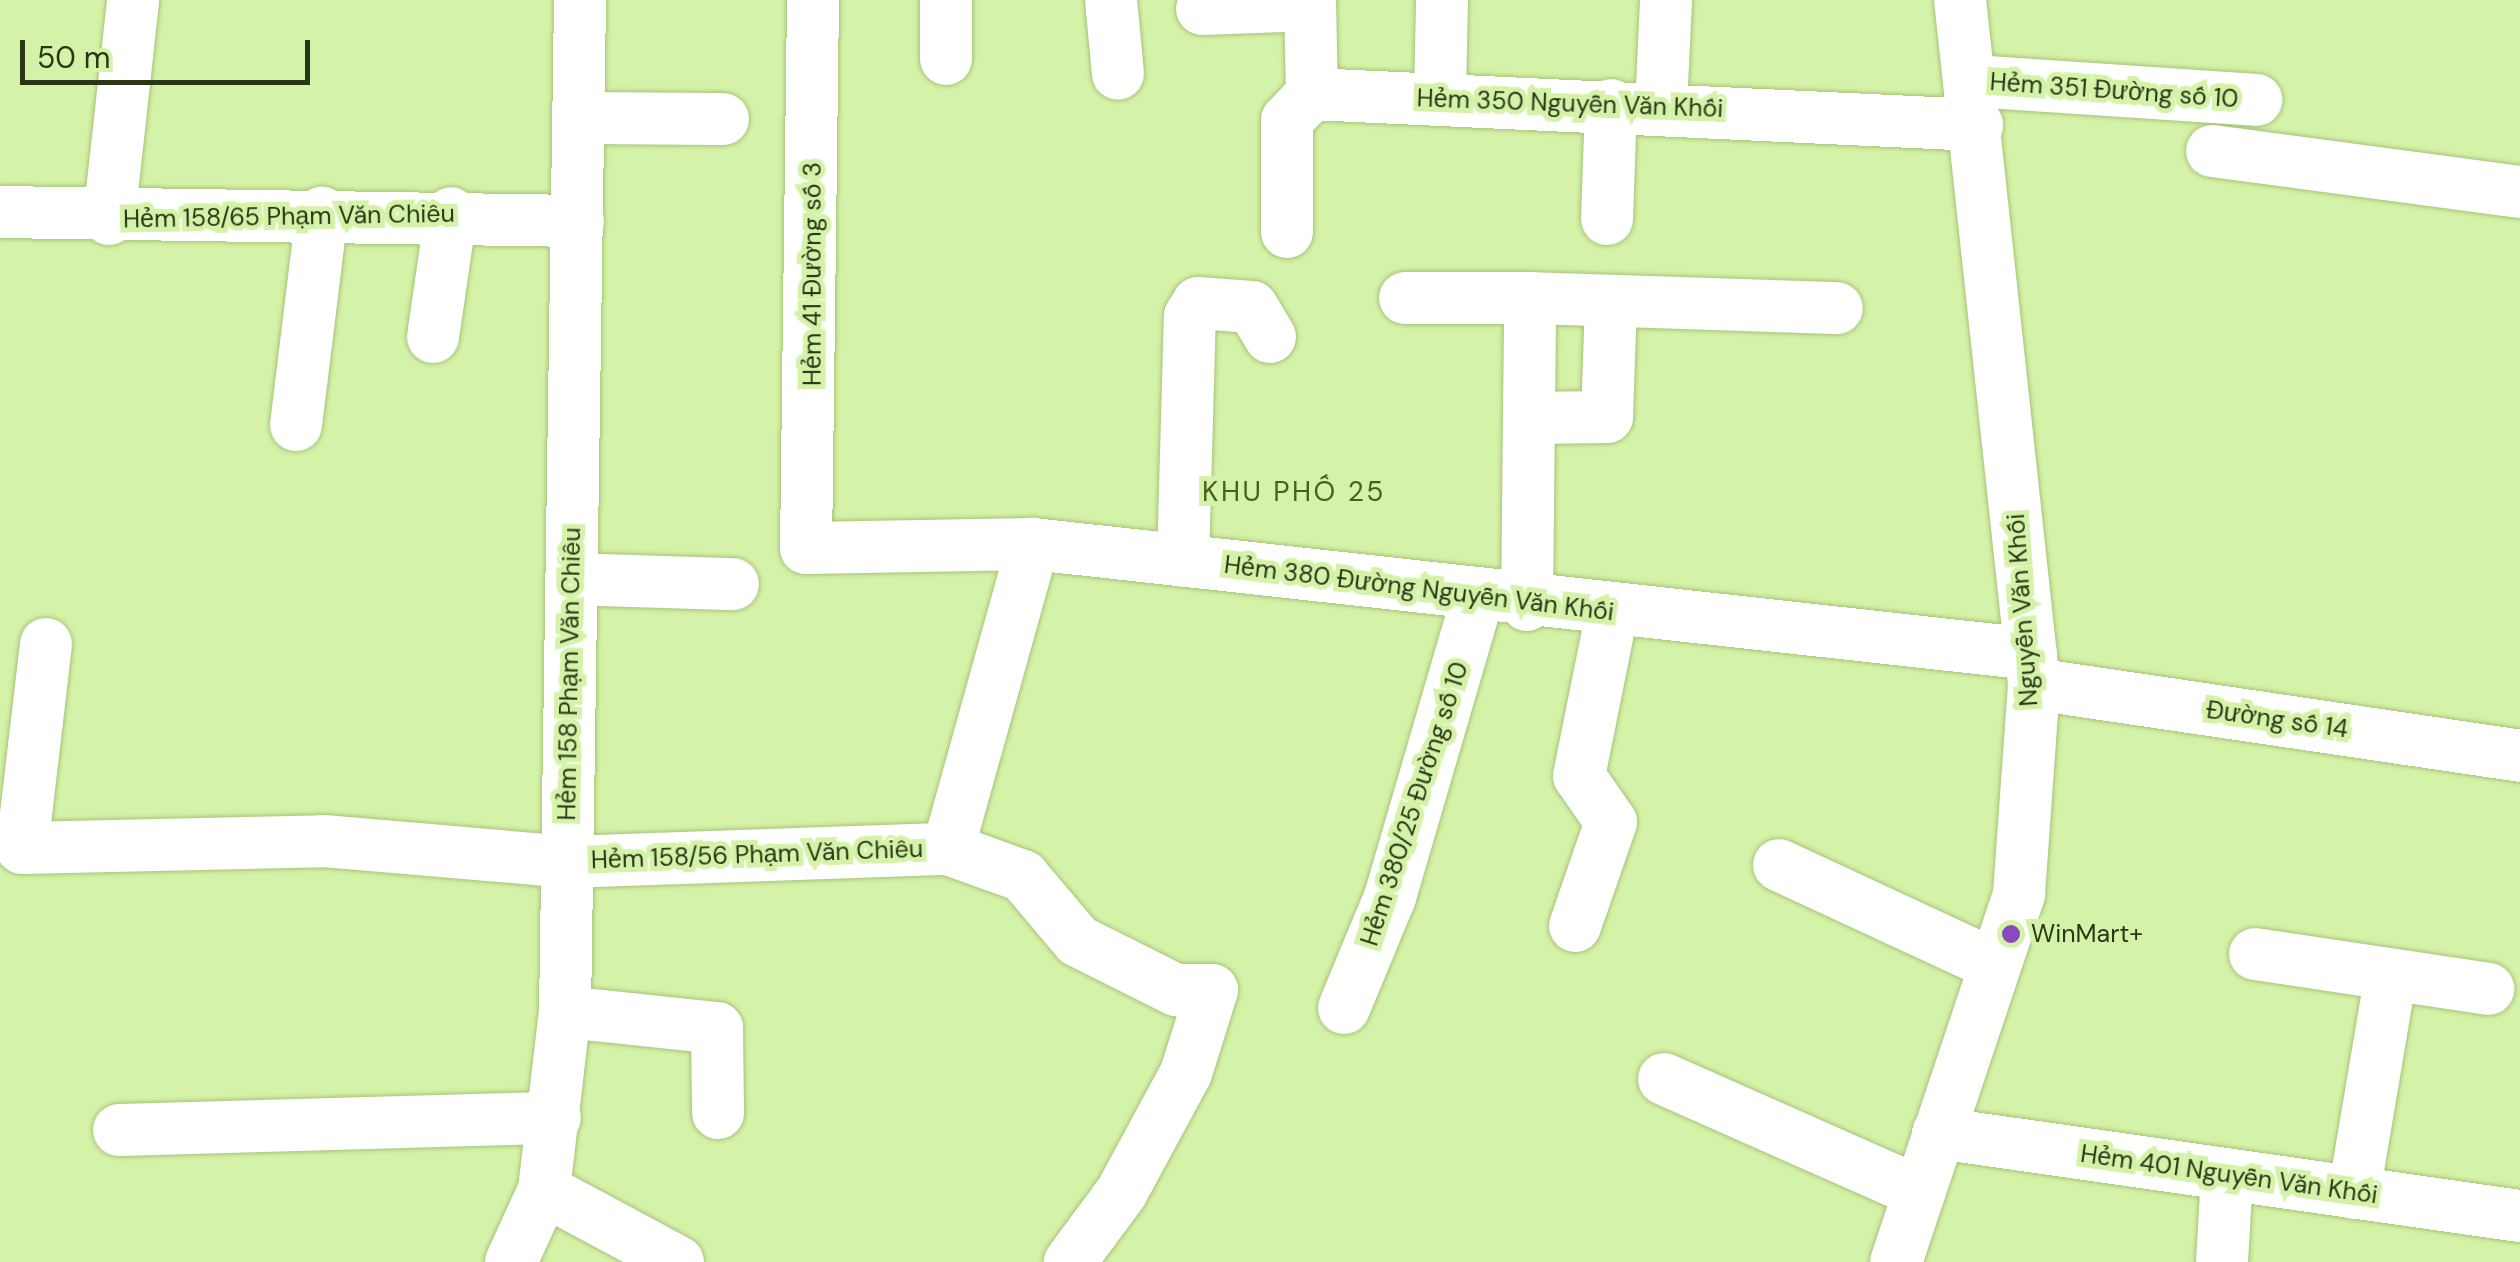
<!DOCTYPE html>
<html>
<head>
<meta charset="utf-8">
<style>
	body { margin:0 }
	#map { position:relative; width:2520px; height:1262px; overflow:hidden; background:#d5f3a8; font-family:"DM Sans",sans-serif }
	div>[style] { position:absolute }
	.roads { filter:drop-shadow(0 0 2px #a6c37b) drop-shadow(0 0 2px #a6c37b) }
	.minor>* { height:52px; margin:-26px; padding:0 26px; transform-origin:26px; border-radius:26px; background:#fff }
	.dots>* { width:28px; height:28px; translate:-50% -50%; box-sizing:border-box; border:5px solid #d5f3a8; border-radius:50% }
	span { translate:-50% -50%; white-space:nowrap; text-align:center; line-height:1.15; -webkit-text-stroke:10px #d5f3a8; paint-order:stroke }
	.street-label { font-size:25px; color:#2b3618 }
	.poi-label { font-size:25px; color:#2b3618 }
	.left { translate:0 -50%; text-align:left }
	.neighbourhood-label { font-size:28px; color:#486017; letter-spacing:2.5px }
	.scale { position:absolute; left:20px; top:40px; width:290px; height:45px; box-sizing:border-box; border:5px solid #2b3618; border-top:0; padding-left:12px; font-size:30px; line-height:35px; white-space:nowrap; color:#2b3618; -webkit-text-stroke:8px #d5f3a8; paint-order:stroke }
</style>
</head>
<body>
<div id="map">
	<div class="roads">
		<div class="minor">
			<i style="left:813px;top:0;width:548px;rotate:90.73deg"></i>
			<i style="left:806px;top:548px;width:227px;rotate:-1deg"></i>
			<i style="left:1033px;top:544px;width:1004px;rotate:6.29deg"></i>
			<i style="left:946px;top:0;width:59px;rotate:90deg"></i>
			<i style="left:1111px;top:0;width:74px;rotate:84.6deg"></i>
			<i style="left:1310px;top:0;width:94px;rotate:88.8deg"></i>
			<i style="left:1202px;top:9px;width:108px;rotate:-2.1deg"></i>
			<i style="left:1972px;top:81px;width:285px;rotate:3.8deg"></i>
			<i style="left:1440px;top:97px;width:97px;rotate:-88.8deg"></i>
			<i style="left:1661px;top:107px;width:107px;rotate:-87.3deg"></i>
			<i style="left:579px;top:118px;width:144px;rotate:0.4deg"></i>
			<i style="left:2212px;top:151px;width:311px;rotate:7.6deg"></i>
			<i style="left:0;top:212px;width:578px;rotate:0.89deg"></i>
			<i style="left:109px;top:219px;width:220px;rotate:-83.7deg"></i>
			<i style="left:1607px;top:219px;width:114px;rotate:-88deg"></i>
			<i style="left:1287px;top:232px;width:112px;rotate:-90deg"></i>
			<i style="left:1287px;top:120px;width:36px;rotate:-46deg"></i>
			<i style="left:1312px;top:94px;width:666px;rotate:2.67deg"></i>
			<i style="left:1405px;top:298px;width:125px"></i>
			<i style="left:433px;top:337px;width:125px;rotate:-81.7deg"></i>
			<i style="left:1529px;top:418px;width:78px;rotate:-0.7deg"></i>
			<i style="left:1607px;top:417px;width:116px;rotate:-88deg"></i>
			<i style="left:296px;top:425px;width:214px;rotate:-83deg"></i>
			<i style="left:1183px;top:561px;width:245px;rotate:-88.4deg"></i>
			<i style="left:1190px;top:316px;width:15px;rotate:-58deg"></i>
			<i style="left:1198px;top:303px;width:54px;rotate:4.2deg"></i>
			<i style="left:1252px;top:307px;width:35px;rotate:59deg"></i>
			<i style="left:571px;top:579px;width:162px;rotate:1.8deg"></i>
			<i style="left:1527px;top:605px;width:307px;rotate:-89.4deg"></i>
			<i style="left:1530px;top:298px;width:307px;rotate:1.9deg"></i>
			<i style="left:46px;top:644px;width:205px;rotate:96.7deg"></i>
			<i style="left:22px;top:848px;width:302px;rotate:-1.3deg"></i>
			<i style="left:324px;top:841px;width:244px;rotate:4.9deg"></i>
			<i style="left:567px;top:862px;width:381px;rotate:-2deg"></i>
			<i style="left:948px;top:849px;width:80px;rotate:19.8deg"></i>
			<i style="left:1023px;top:876px;width:85px;rotate:49.8deg"></i>
			<i style="left:1078px;top:941px;width:110px;rotate:26.6deg"></i>
			<i style="left:1176px;top:990px;width:36px"></i>
			<i style="left:1212px;top:990px;width:87px;rotate:107.4deg"></i>
			<i style="left:1186px;top:1073px;width:136px;rotate:118.4deg"></i>
			<i style="left:1121px;top:1193px;width:86px;rotate:126.5deg"></i>
			<i style="left:2034px;top:684px;width:491px;rotate:8.4deg"></i>
			<i style="left:948px;top:849px;width:317px;rotate:-74.4deg"></i>
			<i style="left:1779px;top:865px;width:237px;rotate:24.9deg"></i>
			<i style="left:1575px;top:926px;width:110px;rotate:-70.9deg"></i>
			<i style="left:1611px;top:822px;width:56px;rotate:-124.8deg"></i>
			<i style="left:1579px;top:776px;width:166px;rotate:-78.6deg"></i>
			<i style="left:2255px;top:954px;width:236px;rotate:8.5deg"></i>
			<i style="left:1344px;top:1008px;width:120px;rotate:-67.5deg"></i>
			<i style="left:1390px;top:897px;width:313px;rotate:-73.7deg"></i>
			<i style="left:565px;top:1012px;width:153px;rotate:6deg"></i>
			<i style="left:717px;top:1028px;width:85px;rotate:89.3deg"></i>
			<i style="left:1664px;top:1079px;width:279px;rotate:23.9deg"></i>
			<i style="left:119px;top:1130px;width:436px;rotate:-1.6deg"></i>
			<i style="left:1938px;top:1133px;width:588px;rotate:8.12deg"></i>
			<i style="left:544px;top:1190px;width:152px;rotate:28.2deg"></i>
			<i style="left:2354px;top:1193px;width:221px;rotate:-80.4deg"></i>
			<i style="left:511px;top:1262px;width:79px;rotate:-65.4deg"></i>
			<i style="left:544px;top:1190px;width:179px;rotate:-83.3deg"></i>
			<i style="left:565px;top:1012px;width:1012px;rotate:-89.15deg"></i>
			<i style="left:1896px;top:1262px;width:388px;rotate:-71.5deg"></i>
			<i style="left:2019px;top:894px;width:211px;rotate:-85.9deg"></i>
			<i style="left:2034px;top:684px;width:688px;rotate:-96.17deg"></i>
			<i style="left:2222px;top:1262px;width:87px;rotate:-86.7deg"></i>
		</div>
	</div>
	<div class="dots">
		<i style="left:2011px;top:934px;background:#8949bf"></i>
	</div>
	<div class="street-label">
		<span style="left:2114px;top:91px;rotate:4deg">Hẻm 351 Đường số 10</span>
		<span style="left:1570px;top:104px;rotate:2deg">Hẻm 350 Nguyễn Văn Khối</span>
		<span style="left:289px;top:217px;rotate:-1deg">Hẻm 158/65 Phạm Văn Chiêu</span>
		<span style="left:813px;top:274px;rotate:-90deg">Hẻm 41 Đường số 3</span>
		<span style="left:1419px;top:589px;rotate:7deg">Hẻm 380 Đường Nguyễn Văn Khối</span>
		<span style="left:2023px;top:610px;rotate:-94deg">Nguyễn Văn Khối</span>
		<span style="left:570px;top:674px;rotate:-89deg">Hẻm 158 Phạm Văn Chiêu</span>
		<span style="left:2277px;top:720px;rotate:8deg">Đường số 14</span>
		<span style="left:1415px;top:804px;rotate:-72deg">Hẻm 380/25 Đường số 10</span>
		<span style="left:757px;top:855px;rotate:-2deg">Hẻm 158/56 Phạm Văn Chiêu</span>
		<span style="left:2229px;top:1175px;rotate:8deg">Hẻm 401 Nguyễn Văn Khối</span>
	</div>
	<div class="poi-label">
		<span class="left" style="left:2031px;top:934px">WinMart+</span>
	</div>
	<div class="neighbourhood-label">
		<span style="left:1294px;top:492px">KHU PHỐ 25</span>
	</div>
	<div class="scale">50 m</div>
</div>
</body>
</html>
